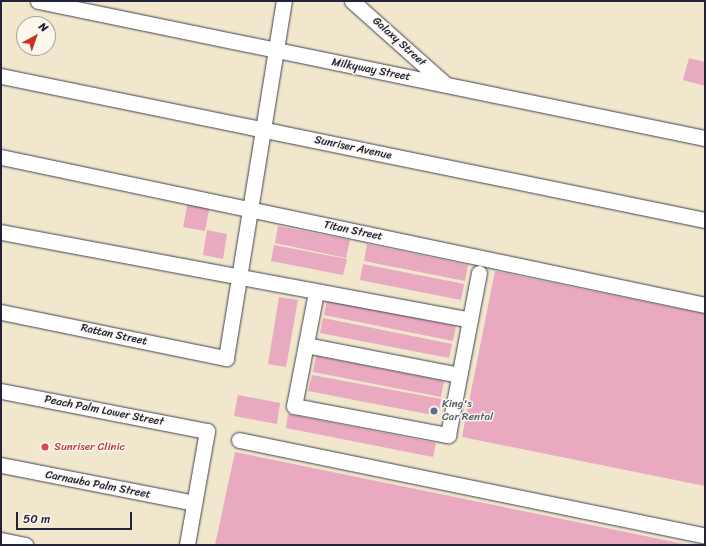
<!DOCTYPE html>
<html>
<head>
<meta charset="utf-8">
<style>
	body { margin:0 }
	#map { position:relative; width:706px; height:546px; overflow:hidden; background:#f1e7cc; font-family:Sriracha,sans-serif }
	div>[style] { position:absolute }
	.building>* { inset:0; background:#e8a9c1 }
	.roads { filter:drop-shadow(0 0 1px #414051) drop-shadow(0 0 1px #414051) }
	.minor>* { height:15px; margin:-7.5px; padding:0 7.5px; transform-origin:7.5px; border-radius:7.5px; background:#fff }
	.dots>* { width:11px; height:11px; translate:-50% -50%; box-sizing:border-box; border:2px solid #fbf7ec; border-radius:50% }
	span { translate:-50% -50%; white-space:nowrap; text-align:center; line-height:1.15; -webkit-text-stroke:3px #fbf7ec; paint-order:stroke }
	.street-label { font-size:11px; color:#22223b }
	.service-label { font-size:11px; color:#4e5e75 }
	.left { translate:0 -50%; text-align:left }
	.health-label { font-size:11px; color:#be3a42 }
	.frame { position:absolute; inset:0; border:2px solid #22223b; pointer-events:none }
	.north { position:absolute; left:16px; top:16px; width:40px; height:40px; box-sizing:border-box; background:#fbf7ec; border:1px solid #a4a2a5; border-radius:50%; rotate:40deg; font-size:11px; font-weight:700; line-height:16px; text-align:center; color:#22223b }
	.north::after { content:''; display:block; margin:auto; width:14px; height:18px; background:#c8321e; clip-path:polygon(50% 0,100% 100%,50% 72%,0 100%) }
	.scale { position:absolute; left:16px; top:512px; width:116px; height:18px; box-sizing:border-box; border:2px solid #22223b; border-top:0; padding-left:5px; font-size:12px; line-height:14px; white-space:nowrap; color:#22223b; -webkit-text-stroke:3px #fbf7ec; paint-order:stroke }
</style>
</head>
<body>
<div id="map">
	<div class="building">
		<i style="clip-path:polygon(689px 58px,705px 62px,705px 86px,683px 80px)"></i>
		<i style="clip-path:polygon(188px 201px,210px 205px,205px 231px,183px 227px)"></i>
		<i style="clip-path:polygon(278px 226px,350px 240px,346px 258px,275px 243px)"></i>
		<i style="clip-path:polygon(207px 230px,227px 234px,223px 259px,203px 255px)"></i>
		<i style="clip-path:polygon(367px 244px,468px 265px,465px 281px,364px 261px)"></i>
		<i style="clip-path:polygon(274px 245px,347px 259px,343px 275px,271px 261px)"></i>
		<i style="clip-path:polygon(363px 264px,464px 284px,461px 300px,360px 280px)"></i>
		<i style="clip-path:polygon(495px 271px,705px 314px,705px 486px,462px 437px)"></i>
		<i style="clip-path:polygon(279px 297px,298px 300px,286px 367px,268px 364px)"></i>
		<i style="clip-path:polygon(327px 300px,456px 326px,453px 341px,324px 315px)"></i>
		<i style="clip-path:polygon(323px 318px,452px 344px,449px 358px,320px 333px)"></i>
		<i style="clip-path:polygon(316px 356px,444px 381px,441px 397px,313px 372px)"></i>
		<i style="clip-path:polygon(312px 375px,441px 399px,438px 416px,308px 391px)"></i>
		<i style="clip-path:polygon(238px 395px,280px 403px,277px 424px,234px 416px)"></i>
		<i style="clip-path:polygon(288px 414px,436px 443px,433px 457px,286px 428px)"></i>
		<i style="clip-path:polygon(235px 452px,684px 544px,684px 545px,215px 545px)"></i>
	</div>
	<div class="roads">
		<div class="minor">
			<i style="left:38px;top:1px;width:681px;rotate:11.61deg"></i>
			<i style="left:352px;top:1px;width:125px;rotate:41.7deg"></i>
			<i style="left:1px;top:76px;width:719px;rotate:11.56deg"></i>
			<i style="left:1px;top:157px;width:719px;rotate:11.87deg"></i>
			<i style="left:1px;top:232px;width:477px;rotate:10.6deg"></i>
			<i style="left:316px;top:292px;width:116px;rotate:100.9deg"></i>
			<i style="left:294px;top:406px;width:157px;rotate:10.7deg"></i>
			<i style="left:448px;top:435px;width:165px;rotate:-79.2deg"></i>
			<i style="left:1px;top:312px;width:230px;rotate:11.6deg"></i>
			<i style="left:226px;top:358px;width:362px;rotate:-80.8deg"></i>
			<i style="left:306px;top:345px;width:156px;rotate:11.1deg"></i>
			<i style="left:1px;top:391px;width:210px;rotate:11deg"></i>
			<i style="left:207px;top:431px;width:116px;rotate:100deg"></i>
			<i style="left:239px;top:440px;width:476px;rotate:11.6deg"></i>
			<i style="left:1px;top:465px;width:197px;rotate:11.1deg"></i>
			<i style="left:1px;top:540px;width:25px;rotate:12deg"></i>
		</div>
	</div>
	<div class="dots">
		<i style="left:434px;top:411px;background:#5c6f8a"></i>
		<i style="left:45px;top:447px;background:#e0444e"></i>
	</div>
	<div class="street-label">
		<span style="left:399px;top:42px;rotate:42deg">Galaxy Street</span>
		<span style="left:371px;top:70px;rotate:11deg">Milkyway Street</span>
		<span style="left:353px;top:148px;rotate:12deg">Sunriser Avenue</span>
		<span style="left:353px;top:231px;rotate:12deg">Titan Street</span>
		<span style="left:114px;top:335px;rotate:12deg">Rattan Street</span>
		<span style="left:104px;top:411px;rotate:11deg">Peach Palm Lower Street</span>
		<span style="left:98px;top:485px;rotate:11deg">Carnauba Palm Street</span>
	</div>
	<div class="service-label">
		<span class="left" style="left:442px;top:411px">King's<br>Car Rental</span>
	</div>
	<div class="health-label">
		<span class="left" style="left:54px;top:447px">Sunriser Clinic</span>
	</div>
	<div class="frame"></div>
	<div class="north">N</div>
	<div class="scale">50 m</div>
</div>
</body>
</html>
